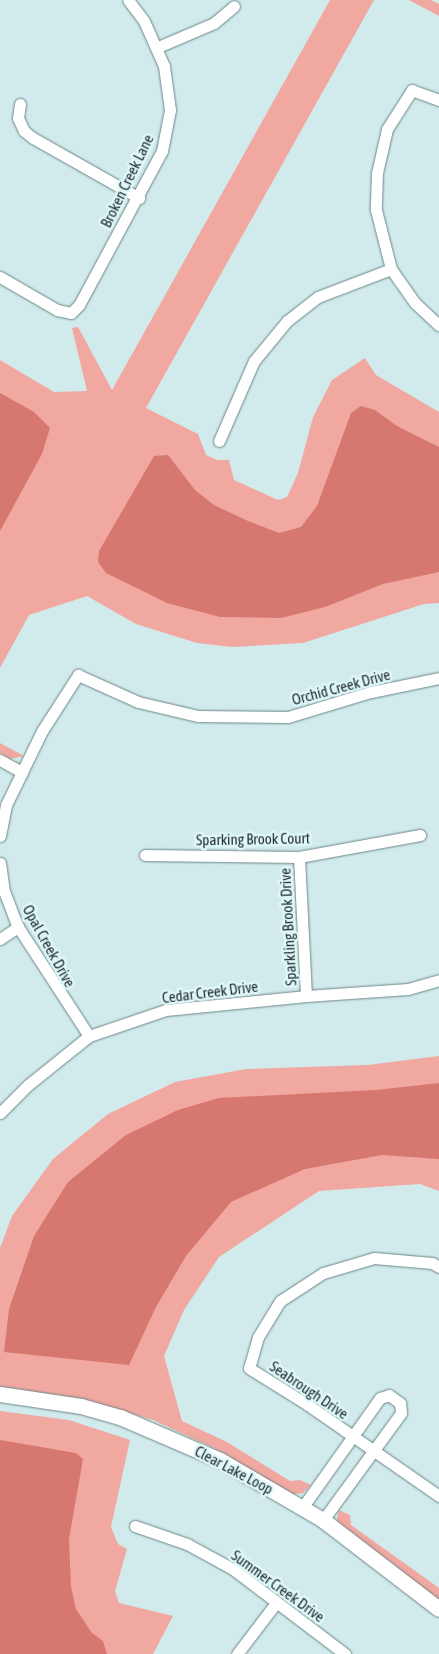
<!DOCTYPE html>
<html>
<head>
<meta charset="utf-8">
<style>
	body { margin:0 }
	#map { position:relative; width:439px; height:1654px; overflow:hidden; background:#d1ebed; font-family:"Asap Condensed",sans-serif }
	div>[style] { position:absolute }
	.green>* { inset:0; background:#f1a8a1 }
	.water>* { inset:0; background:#d67870 }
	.roads { filter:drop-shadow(0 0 1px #6d8586) drop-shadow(0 0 1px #6d8586) }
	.minor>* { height:11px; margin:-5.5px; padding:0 5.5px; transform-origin:5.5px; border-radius:5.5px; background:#fff }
	.tertiary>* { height:15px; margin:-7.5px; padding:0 7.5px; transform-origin:7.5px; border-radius:7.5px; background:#fff }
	span { translate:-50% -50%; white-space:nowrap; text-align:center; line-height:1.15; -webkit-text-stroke:5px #def8fa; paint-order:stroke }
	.street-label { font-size:15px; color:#263031 }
</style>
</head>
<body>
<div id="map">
	<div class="green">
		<i style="clip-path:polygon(330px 0,374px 0,146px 408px,198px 434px,206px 455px,217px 460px,229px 460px,234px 480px,278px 500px,287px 497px,298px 473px,313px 417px,332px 380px,365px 358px,376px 375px,439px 412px,439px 603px,424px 604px,303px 643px,232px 647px,197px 643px,136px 624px,87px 596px,29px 615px,0 668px,0 360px,54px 392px,87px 391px,72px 328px,78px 327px,112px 390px)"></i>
		<i style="clip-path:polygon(409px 0,431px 0,439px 4px,439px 16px)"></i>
		<i style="clip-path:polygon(0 743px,24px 756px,10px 759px,0 753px)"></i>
		<i style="clip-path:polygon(439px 1056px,439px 1191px,420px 1184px,319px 1191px,219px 1257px,184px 1310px,164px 1356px,182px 1421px,227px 1442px,290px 1481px,300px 1480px,311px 1485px,303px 1493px,289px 1495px,224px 1453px,153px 1420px,87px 1401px,0 1388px,0 1248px,12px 1216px,53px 1159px,108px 1114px,175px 1082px,246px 1069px,368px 1065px)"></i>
		<i style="clip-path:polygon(0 1411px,69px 1420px,130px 1440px,111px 1527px,118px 1544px,127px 1549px,115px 1591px,119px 1603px,173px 1616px,153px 1654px,0 1654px)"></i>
		<i style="clip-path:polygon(339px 1510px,350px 1515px,351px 1525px,439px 1588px,439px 1603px,336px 1524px)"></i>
	</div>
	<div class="water">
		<i style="clip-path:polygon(0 393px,34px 412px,50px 428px,42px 454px,0 531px)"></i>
		<i style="clip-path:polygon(361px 406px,375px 410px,397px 426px,439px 447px,439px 572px,383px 584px,325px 607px,281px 618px,220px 617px,167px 603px,106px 573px,98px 562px,99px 551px,154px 456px,168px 455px,195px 490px,214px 505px,248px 521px,279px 533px,301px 527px,317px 506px,351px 413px)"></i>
		<i style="clip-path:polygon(439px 1083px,439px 1159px,382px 1155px,305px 1169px,231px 1202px,186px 1256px,156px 1307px,129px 1365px,4px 1352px,9px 1309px,34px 1236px,68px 1182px,126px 1135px,178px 1110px,219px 1098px,376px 1090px)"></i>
		<i style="clip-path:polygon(0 1440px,76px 1453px,83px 1459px,69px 1539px,71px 1587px,76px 1609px,92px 1633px,103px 1641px,107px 1654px,0 1654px)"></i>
	</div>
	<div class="roads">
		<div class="minor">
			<i style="left:158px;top:47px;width:61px;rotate:-23.2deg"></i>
			<i style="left:214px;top:23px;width:26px;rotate:-40deg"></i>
			<i style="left:439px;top:100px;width:29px;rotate:-160deg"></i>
			<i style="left:412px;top:90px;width:46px;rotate:122.7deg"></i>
			<i style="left:387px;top:129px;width:45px;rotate:102.8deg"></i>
			<i style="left:377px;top:173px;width:37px;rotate:92deg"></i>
			<i style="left:376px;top:210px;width:61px;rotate:75.7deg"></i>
			<i style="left:391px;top:269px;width:42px;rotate:54.8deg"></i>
			<i style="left:415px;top:303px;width:33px;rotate:43deg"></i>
			<i style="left:20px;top:104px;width:14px;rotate:98deg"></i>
			<i style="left:18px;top:118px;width:14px;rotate:65deg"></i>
			<i style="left:24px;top:131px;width:11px;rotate:38deg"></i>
			<i style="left:33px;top:138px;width:122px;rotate:29.5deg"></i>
			<i style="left:0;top:277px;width:66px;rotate:30.1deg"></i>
			<i style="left:57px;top:310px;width:14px;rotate:12deg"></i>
			<i style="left:71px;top:313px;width:11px;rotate:-45deg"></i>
			<i style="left:79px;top:305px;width:175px;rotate:-61.7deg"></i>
			<i style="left:162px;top:151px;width:42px;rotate:-79deg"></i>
			<i style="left:170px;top:110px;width:44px;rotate:-97.8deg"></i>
			<i style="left:164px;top:66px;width:49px;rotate:-114deg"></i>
			<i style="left:144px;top:21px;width:26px;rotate:-127deg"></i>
			<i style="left:219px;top:441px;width:87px;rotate:-66.4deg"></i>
			<i style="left:254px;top:361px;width:52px;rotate:-50.5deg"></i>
			<i style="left:287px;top:321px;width:39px;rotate:-38deg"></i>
			<i style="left:318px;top:297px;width:78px;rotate:-21deg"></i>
			<i style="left:0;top:760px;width:25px;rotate:29deg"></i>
			<i style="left:0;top:836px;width:32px;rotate:-79deg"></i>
			<i style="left:6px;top:805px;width:37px;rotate:-64deg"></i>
			<i style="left:22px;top:772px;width:46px;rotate:-64deg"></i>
			<i style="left:42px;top:731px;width:67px;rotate:-57.3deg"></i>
			<i style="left:78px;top:675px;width:66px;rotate:24.2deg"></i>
			<i style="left:138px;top:702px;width:62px;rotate:13.1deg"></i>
			<i style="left:198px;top:716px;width:90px;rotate:0.6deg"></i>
			<i style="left:288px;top:717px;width:87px;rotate:-16.8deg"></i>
			<i style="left:371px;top:692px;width:69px;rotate:-11.6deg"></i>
			<i style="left:145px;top:855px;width:154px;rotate:0.7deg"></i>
			<i style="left:299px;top:857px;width:123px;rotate:-10.3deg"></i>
			<i style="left:299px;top:857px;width:139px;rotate:87.1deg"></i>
			<i style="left:0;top:863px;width:28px;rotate:82deg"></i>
			<i style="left:4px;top:891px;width:39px;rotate:69deg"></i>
			<i style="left:18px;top:927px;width:130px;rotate:56.9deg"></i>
			<i style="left:0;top:939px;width:22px;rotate:-34deg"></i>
			<i style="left:0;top:1113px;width:40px;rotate:-45deg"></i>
			<i style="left:28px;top:1085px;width:78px;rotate:-38.8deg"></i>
			<i style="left:89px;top:1036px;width:81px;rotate:-18.7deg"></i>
			<i style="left:166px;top:1010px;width:141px;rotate:-5.7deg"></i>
			<i style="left:306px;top:996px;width:102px;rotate:-3.9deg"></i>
			<i style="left:408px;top:989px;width:32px;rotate:-16deg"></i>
			<i style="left:439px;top:1267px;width:8px;rotate:-150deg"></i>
			<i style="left:432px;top:1263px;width:58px;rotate:-175.1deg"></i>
			<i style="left:374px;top:1258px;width:53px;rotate:163.6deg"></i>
			<i style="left:323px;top:1273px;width:51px;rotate:146.9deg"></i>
			<i style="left:280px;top:1301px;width:42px;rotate:121.4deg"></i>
			<i style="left:258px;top:1337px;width:32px;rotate:106deg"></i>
			<i style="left:249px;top:1368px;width:70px;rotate:32.1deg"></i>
			<i style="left:308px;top:1405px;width:160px;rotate:34.8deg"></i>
			<i style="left:302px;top:1508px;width:135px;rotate:-54.7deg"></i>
			<i style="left:380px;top:1398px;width:9px;rotate:-18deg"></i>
			<i style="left:389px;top:1395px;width:14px;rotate:36deg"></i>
			<i style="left:400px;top:1403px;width:10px;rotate:84deg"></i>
			<i style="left:401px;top:1413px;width:132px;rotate:126.1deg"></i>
			<i style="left:135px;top:1526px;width:55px;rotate:19.1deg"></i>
			<i style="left:187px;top:1544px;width:52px;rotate:28.5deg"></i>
			<i style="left:233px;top:1569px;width:141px;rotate:37.2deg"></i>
			<i style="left:237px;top:1654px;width:64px;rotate:-52.6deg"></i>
		</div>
		<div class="tertiary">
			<i style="left:0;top:1394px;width:82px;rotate:8.4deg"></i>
			<i style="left:81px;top:1406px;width:41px;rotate:15.8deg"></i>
			<i style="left:120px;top:1417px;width:109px;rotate:23.3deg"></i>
			<i style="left:220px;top:1460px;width:119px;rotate:30.2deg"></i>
			<i style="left:323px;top:1520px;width:146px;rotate:37.5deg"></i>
		</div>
	</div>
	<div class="street-label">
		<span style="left:127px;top:181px;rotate:-64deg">Broken Creek Lane</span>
		<span style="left:341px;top:687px;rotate:-15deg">Orchid Creek Drive</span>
		<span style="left:253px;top:839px;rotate:-1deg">Sparking Brook Court</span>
		<span style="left:288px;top:927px;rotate:-93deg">Sparkling Brook Drive</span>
		<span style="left:49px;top:946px;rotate:61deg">Opal Creek Drive</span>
		<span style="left:210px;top:992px;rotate:-7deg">Cedar Creek Drive</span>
		<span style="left:309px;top:1390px;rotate:34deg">Seabrough Drive</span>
		<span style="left:234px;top:1470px;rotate:28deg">Clear Lake Loop</span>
		<span style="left:278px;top:1586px;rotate:36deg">Summer Creek Drive</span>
	</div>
</div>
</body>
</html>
